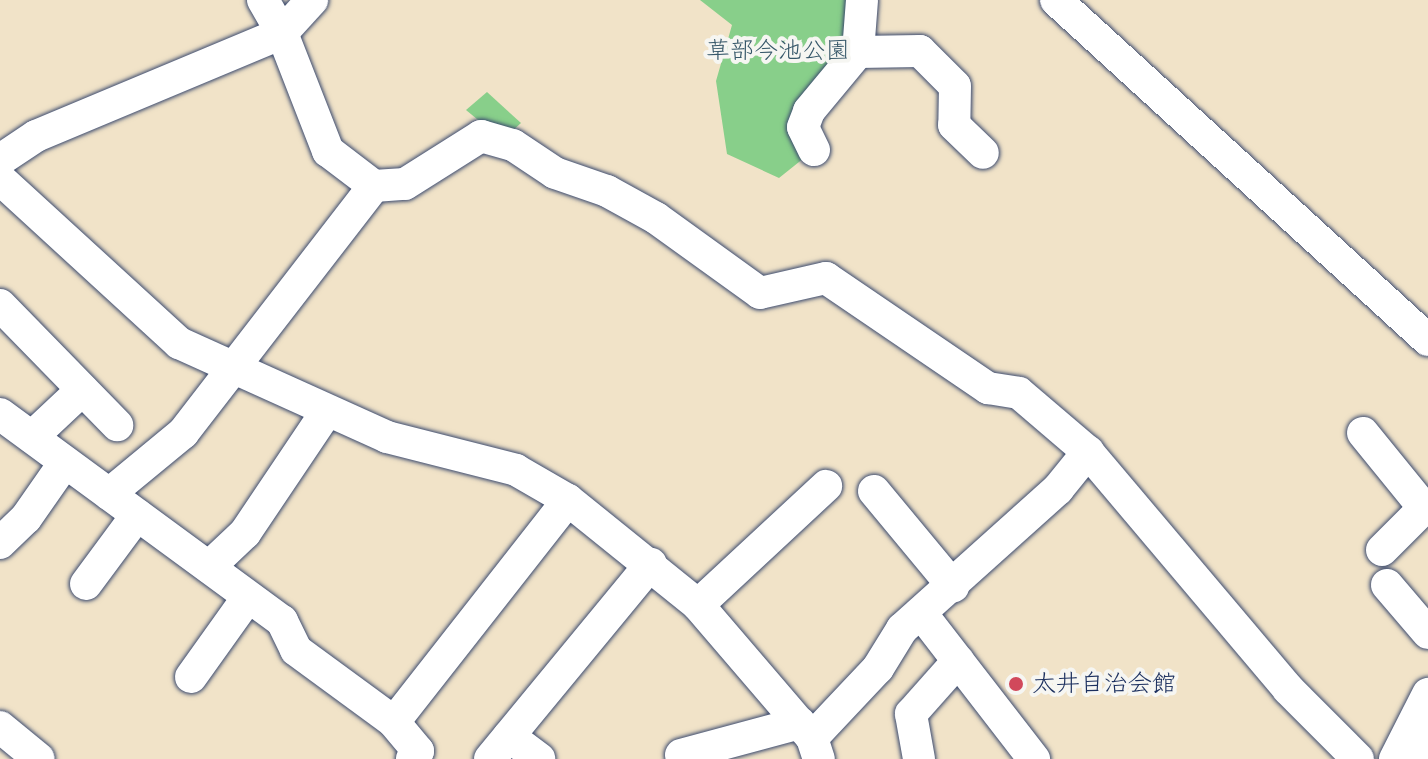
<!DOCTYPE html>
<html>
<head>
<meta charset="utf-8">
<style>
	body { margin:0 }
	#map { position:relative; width:1428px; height:759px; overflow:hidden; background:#f1e3c8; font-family:Pangolin,"Klee One",sans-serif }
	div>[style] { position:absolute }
	.green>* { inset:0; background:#88cf8a }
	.roads { filter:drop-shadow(0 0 2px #3b4a6e) drop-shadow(0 0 2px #3b4a6e) }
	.minor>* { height:32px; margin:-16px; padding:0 16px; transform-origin:16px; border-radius:16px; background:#fff }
	.major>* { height:40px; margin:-20px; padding:0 20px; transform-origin:20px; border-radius:20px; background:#fff }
	.dots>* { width:22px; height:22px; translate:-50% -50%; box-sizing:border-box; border:4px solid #f6f6f2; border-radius:50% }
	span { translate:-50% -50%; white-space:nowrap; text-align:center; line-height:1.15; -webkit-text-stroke:8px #f6f6f2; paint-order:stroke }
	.park-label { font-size:24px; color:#365769 }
	.poi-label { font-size:24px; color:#1b2f5e }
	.left { translate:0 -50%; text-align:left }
</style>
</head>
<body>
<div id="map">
	<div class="green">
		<i style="clip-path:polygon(700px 0,854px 0,853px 36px,809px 154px,779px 178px,727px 154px,716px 81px,732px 25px)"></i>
		<i style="clip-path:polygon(487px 92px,521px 123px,510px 133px,489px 129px,466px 110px)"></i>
	</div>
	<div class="roads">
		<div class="minor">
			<i style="left:263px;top:0;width:38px;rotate:60deg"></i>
			<i style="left:282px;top:33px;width:127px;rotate:68.7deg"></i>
			<i style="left:328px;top:151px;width:58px;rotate:37.3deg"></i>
			<i style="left:374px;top:186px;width:31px;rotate:-4deg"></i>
			<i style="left:405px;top:184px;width:90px;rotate:-32.3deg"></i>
			<i style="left:481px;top:136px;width:33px;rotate:16deg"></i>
			<i style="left:513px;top:145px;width:50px;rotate:33.7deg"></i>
			<i style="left:555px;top:173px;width:55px;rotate:19.1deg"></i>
			<i style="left:607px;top:191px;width:56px;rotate:28.9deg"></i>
			<i style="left:656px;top:218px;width:128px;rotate:35.8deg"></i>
			<i style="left:760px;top:293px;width:68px;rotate:-12.8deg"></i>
			<i style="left:826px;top:278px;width:196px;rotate:34.2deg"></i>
			<i style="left:988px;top:388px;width:31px;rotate:9deg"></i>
			<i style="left:1019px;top:393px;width:91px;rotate:40.5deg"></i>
			<i style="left:1088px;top:452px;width:310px;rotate:49.8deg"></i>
			<i style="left:1288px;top:689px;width:99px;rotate:45deg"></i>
			<i style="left:1056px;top:0;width:504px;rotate:42.43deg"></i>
			<i style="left:858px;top:52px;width:62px;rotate:-0.9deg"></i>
			<i style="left:920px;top:51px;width:49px;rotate:45deg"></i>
			<i style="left:955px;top:86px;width:39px;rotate:91deg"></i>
			<i style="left:954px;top:125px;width:40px;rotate:44deg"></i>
			<i style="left:814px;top:150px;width:25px;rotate:-116deg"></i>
			<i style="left:803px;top:127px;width:17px;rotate:-69deg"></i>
			<i style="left:809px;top:111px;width:77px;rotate:-50.3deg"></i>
			<i style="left:858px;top:52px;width:52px;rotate:-85.6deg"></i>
			<i style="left:0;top:160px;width:43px;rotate:-33.7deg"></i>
			<i style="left:36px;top:136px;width:267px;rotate:-22.7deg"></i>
			<i style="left:282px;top:33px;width:45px;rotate:-47.7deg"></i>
			<i style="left:0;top:179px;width:243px;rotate:42.5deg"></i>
			<i style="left:179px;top:343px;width:228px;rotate:24.3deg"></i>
			<i style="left:387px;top:437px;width:133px;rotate:14.3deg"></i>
			<i style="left:516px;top:470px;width:60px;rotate:30deg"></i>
			<i style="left:568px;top:500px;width:167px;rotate:38.9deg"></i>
			<i style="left:698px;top:605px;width:175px;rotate:49.4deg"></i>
			<i style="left:812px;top:738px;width:22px;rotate:72deg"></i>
			<i style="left:0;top:305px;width:168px;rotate:45.7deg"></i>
			<i style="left:0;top:414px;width:350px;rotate:36.3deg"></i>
			<i style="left:282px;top:621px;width:32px;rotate:64deg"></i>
			<i style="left:296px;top:650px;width:122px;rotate:36.3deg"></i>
			<i style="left:1363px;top:433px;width:97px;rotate:50.9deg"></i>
			<i style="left:32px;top:437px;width:69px;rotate:-43.2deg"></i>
			<i style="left:874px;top:491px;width:124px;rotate:50.3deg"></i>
			<i style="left:109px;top:494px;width:96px;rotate:-39.5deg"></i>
			<i style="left:183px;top:433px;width:312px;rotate:-52.3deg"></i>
			<i style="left:0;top:543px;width:36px;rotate:-44deg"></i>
			<i style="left:26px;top:518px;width:68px;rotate:-55.1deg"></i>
			<i style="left:1382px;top:550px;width:65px;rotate:-45deg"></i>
			<i style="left:209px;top:567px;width:50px;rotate:-43.4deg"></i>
			<i style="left:245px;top:533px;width:147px;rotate:-56.1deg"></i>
			<i style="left:86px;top:584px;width:86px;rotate:-53.5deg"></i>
			<i style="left:1387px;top:585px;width:63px;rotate:49.5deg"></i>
			<i style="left:698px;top:605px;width:175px;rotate:-42.9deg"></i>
			<i style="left:921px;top:613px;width:185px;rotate:52.3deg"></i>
			<i style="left:191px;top:677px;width:98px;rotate:-54.5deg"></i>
			<i style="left:0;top:727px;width:50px;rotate:39.4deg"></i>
			<i style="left:509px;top:736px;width:38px;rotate:37deg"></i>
			<i style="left:812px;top:738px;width:96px;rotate:-46.7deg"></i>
			<i style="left:878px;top:668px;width:46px;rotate:-58.4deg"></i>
			<i style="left:902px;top:629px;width:210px;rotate:-41.9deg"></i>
			<i style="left:1058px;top:489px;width:48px;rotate:-51deg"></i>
			<i style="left:681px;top:755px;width:123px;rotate:-15.1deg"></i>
			<i style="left:412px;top:759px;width:10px;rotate:-53deg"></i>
			<i style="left:418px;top:751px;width:38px;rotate:-130deg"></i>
			<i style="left:394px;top:722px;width:282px;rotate:-51.9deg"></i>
			<i style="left:490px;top:759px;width:253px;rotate:-50.5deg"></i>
			<i style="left:919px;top:759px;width:46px;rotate:-100.1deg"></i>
			<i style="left:911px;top:714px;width:71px;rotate:-48.4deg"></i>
			<i style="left:1395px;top:759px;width:73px;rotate:-63.1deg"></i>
		</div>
		<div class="major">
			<i style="left:1403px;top:759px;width:29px;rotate:-31deg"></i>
		</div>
	</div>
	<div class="dots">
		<i style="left:1016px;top:684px;background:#d1495b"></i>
	</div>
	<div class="park-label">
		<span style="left:778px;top:51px">草部今池公園</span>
	</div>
	<div class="poi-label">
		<span class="left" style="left:1032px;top:684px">太井自治会館</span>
	</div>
</div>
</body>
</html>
